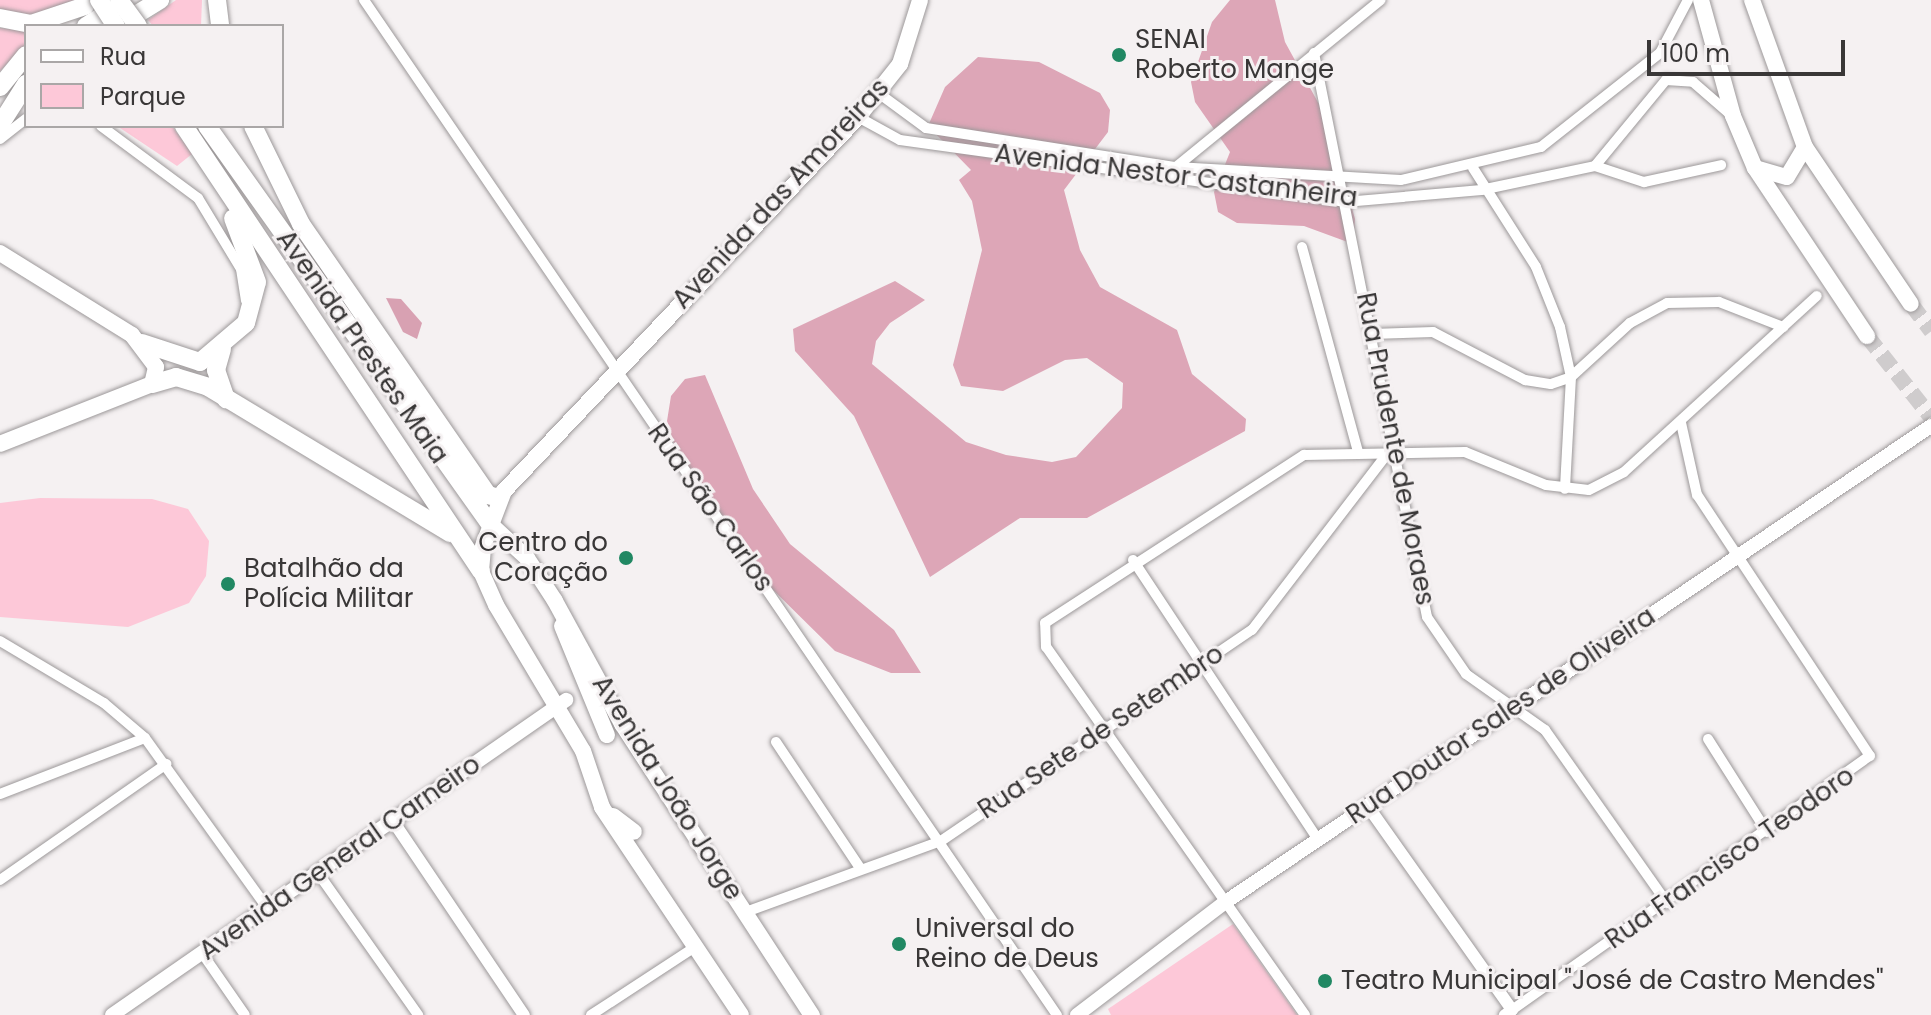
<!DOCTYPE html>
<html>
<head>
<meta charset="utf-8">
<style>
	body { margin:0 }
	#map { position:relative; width:1931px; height:1015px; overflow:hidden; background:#f5f1f2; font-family:Poppins,sans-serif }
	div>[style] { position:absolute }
	.green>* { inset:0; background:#fdc8d8 }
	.forest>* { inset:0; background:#dda6b7 }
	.water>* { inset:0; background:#d8a1b2 }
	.primary-tunnel>* { height:16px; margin-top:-8px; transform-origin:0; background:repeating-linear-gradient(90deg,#cfcccd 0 16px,transparent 0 24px) }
	.roads { filter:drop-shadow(0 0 2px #9c9899) drop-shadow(0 0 2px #9c9899) }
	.minor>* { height:10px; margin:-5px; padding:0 5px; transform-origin:5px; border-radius:5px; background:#fff }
	.tertiary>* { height:12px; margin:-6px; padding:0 6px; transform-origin:6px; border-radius:6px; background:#fff }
	.secondary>* { height:14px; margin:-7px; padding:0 7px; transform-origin:7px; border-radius:7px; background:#fff }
	.primary>* { height:16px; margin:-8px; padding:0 8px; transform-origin:8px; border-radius:8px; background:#fff }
	.trunk>* { height:18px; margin:-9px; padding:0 9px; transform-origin:9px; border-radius:9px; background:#fff }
	.bridges { filter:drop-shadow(0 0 2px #9c9899) drop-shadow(0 0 2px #9c9899) }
	.trunk-bridge>* { height:18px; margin:-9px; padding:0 9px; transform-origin:9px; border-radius:9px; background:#fff }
	.dots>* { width:22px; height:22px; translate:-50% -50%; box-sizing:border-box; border:4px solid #f5f1f2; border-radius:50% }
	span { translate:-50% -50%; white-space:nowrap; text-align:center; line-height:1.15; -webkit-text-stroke:6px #f5f1f2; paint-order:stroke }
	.poi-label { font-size:26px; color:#393737 }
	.left { translate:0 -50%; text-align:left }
	.right { translate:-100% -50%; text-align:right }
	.street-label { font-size:26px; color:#393737 }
	.legend { position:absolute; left:24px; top:24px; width:260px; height:104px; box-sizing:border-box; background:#f5f1f2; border:2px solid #aaa7a7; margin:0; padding:10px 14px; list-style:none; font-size:24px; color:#393737 }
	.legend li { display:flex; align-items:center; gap:16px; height:40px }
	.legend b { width:40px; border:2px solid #aaa7a7 }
	.scale { position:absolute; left:1647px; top:40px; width:198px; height:36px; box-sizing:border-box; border:4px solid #393737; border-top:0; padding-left:10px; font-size:24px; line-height:28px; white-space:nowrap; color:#393737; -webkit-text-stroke:6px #f5f1f2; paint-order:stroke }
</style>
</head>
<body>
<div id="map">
	<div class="green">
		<i style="clip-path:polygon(0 0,77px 0,29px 17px,0 11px)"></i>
		<i style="clip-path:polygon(176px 0,202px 0,201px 26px,153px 26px,148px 20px)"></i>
		<i style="clip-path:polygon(0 28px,26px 31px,26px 44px,0 71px)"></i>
		<i style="clip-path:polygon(117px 126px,172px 126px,192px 154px,177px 166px)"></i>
		<i style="clip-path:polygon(40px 498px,152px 499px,188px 509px,209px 541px,206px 576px,189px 603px,128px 627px,0 617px,0 503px)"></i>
		<i style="clip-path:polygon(1233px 924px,1297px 1015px,1111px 1015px,1108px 1009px)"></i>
	</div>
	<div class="forest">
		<i style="clip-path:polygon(1230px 0,1275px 0,1285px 42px,1326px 117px,1355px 219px,1353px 244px,1304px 226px,1237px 223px,1218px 212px,1214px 192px,1230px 152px,1195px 102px,1191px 82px,1212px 22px)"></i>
		<i style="clip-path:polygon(978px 57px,1039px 62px,1100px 93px,1110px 110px,1108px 132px,1064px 190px,1080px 250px,1100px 287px,1177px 330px,1192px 374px,1246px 419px,1245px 431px,1087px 518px,1020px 518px,930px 577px,854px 416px,795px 351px,793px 329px,895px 281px,925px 300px,890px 323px,876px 341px,872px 364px,966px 442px,1006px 455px,1052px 462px,1076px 457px,1122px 408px,1123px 383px,1087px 358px,1065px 360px,1003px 391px,961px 386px,953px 365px,982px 250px,972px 201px,959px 180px,971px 170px,928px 126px,945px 87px)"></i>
		<i style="clip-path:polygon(705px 375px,753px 489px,790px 544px,894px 630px,921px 673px,891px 673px,835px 651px,754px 571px,679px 460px,667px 421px,671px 396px,685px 379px)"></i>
	</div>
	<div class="water">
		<i style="clip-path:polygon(386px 298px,401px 299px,422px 323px,417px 339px,403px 332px)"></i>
	</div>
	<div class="primary-tunnel">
		<i style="left:1911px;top:304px;width:34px;rotate:53deg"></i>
		<i style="left:1867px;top:336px;width:103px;rotate:51.7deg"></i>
	</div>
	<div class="roads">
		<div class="minor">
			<i style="left:364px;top:0;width:1229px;rotate:55.68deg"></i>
			<i style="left:1314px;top:53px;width:575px;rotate:78.67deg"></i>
			<i style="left:1427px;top:617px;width:69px;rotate:55.6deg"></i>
			<i style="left:1466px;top:674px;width:97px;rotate:35.3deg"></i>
			<i style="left:1545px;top:730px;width:212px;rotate:54.8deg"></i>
			<i style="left:877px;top:92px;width:61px;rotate:36.3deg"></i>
			<i style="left:926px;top:128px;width:253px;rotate:8.9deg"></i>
			<i style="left:1176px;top:167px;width:225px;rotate:3.3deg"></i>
			<i style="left:1401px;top:180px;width:144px;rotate:-13.3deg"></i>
			<i style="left:1541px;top:147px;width:152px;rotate:-38.3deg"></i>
			<i style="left:1660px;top:53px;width:60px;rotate:-62.2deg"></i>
			<i style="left:858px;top:117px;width:48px;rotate:28.7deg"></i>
			<i style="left:900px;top:140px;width:449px;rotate:7.9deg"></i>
			<i style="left:1345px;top:202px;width:137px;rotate:-5deg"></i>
			<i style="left:1481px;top:190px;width:116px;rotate:-11.9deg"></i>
			<i style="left:1595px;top:166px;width:112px;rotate:-50.5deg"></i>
			<i style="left:1666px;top:80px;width:27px;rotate:4deg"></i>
			<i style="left:1693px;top:82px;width:50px;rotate:41deg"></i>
			<i style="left:101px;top:126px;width:121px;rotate:36.6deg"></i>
			<i style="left:198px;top:198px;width:83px;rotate:58.8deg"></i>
			<i style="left:241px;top:269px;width:32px;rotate:81deg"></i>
			<i style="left:0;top:139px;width:33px;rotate:-38deg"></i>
			<i style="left:1595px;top:166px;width:52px;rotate:18.1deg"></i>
			<i style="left:1644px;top:182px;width:79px;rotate:-12.4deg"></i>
			<i style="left:1176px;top:167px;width:264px;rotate:-39.2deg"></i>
			<i style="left:1473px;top:168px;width:117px;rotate:57.5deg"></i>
			<i style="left:1536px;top:267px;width:65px;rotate:68.2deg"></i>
			<i style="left:1560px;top:327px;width:51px;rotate:77.6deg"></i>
			<i style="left:1571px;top:377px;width:112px;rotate:93.1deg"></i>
			<i style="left:1302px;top:247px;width:213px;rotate:74.7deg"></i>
			<i style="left:1372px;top:334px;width:61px;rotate:-1.9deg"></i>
			<i style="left:1433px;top:332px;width:104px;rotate:27.6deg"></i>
			<i style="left:1525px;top:380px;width:26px;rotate:9deg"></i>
			<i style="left:1551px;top:384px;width:21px;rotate:-19deg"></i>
			<i style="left:1571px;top:377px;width:80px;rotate:-42.5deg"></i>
			<i style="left:1630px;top:323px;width:42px;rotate:-28.4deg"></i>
			<i style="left:1667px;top:303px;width:52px;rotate:-1.1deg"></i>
			<i style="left:1719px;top:302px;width:69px;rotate:21.3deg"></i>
			<i style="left:1133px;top:560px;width:336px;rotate:56.5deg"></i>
			<i style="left:0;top:641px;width:121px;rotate:30.8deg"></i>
			<i style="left:104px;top:703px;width:54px;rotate:40.5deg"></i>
			<i style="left:145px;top:738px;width:209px;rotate:54.3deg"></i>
			<i style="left:1708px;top:739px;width:110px;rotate:57.6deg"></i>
			<i style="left:776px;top:742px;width:151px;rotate:56.3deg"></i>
			<i style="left:0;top:794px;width:155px;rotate:-21.1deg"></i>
			<i style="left:318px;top:873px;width:174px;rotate:54.8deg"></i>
			<i style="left:0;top:880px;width:203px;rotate:-34.9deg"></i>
			<i style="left:743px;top:913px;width:211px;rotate:-20deg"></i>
			<i style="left:941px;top:841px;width:376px;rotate:-34.2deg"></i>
			<i style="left:1252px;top:630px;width:222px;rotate:-52.5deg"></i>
			<i style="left:202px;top:953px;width:75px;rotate:55.3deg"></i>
			<i style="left:1512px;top:1010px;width:439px;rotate:-35.4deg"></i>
			<i style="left:1870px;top:756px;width:313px;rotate:-123.5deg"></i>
			<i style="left:1697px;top:495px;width:74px;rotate:-102.5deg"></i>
			<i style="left:591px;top:1015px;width:124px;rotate:-33.2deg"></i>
			<i style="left:1305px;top:1015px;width:450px;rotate:-125.1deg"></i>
			<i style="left:1046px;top:647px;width:24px;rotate:-92deg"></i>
			<i style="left:1045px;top:623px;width:309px;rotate:-33deg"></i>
			<i style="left:1304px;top:455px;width:161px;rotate:-1.1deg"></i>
			<i style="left:1465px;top:452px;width:87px;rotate:22.2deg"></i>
			<i style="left:1546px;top:485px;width:43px;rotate:6.6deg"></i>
			<i style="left:1589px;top:490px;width:39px;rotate:-27deg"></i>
			<i style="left:1624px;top:472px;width:261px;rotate:-42.4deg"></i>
		</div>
		<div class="tertiary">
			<i style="left:1367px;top:805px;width:251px;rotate:54.7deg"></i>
			<i style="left:1512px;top:1010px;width:9px;rotate:144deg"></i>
			<i style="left:393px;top:821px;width:234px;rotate:56deg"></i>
		</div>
		<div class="secondary">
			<i style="left:112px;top:1015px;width:553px;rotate:-34.75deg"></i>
			<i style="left:1077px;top:1015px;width:185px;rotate:-37.3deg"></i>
			<i style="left:1224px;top:903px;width:853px;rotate:-34.01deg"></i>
		</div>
		<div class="primary">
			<i style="left:1701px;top:0;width:120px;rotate:74.6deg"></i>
			<i style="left:1733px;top:116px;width:56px;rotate:67.1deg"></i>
			<i style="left:1755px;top:168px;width:202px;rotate:56.3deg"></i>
			<i style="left:1752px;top:0;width:156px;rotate:70.2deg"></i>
			<i style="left:1805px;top:147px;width:189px;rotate:56deg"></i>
			<i style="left:1755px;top:168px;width:33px;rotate:16deg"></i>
			<i style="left:1787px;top:177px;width:35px;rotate:-59deg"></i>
			<i style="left:0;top:253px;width:155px;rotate:31.8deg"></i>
			<i style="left:132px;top:335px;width:40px;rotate:53deg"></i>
			<i style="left:156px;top:367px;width:17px;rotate:103deg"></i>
			<i style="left:152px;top:384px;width:163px;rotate:158.5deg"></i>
			<i style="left:488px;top:522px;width:53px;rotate:42.7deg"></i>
			<i style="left:527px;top:558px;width:51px;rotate:56.9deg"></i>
			<i style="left:555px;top:601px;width:140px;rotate:61.4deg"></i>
			<i style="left:622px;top:724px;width:348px;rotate:56.9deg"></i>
			<i style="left:562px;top:626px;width:118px;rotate:67.6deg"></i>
			<i style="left:613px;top:816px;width:26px;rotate:37deg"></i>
			<i style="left:741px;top:1015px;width:250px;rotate:-123.8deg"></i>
			<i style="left:602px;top:807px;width:59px;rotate:-108.7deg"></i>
			<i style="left:583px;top:751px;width:170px;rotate:-120.8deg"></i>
			<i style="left:496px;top:605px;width:37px;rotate:-114deg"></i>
			<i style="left:481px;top:571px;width:25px;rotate:-85deg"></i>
			<i style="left:483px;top:546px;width:59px;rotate:-69.1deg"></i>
			<i style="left:504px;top:491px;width:515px;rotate:-46.57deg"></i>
			<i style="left:858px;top:117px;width:68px;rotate:-51.6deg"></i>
			<i style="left:900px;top:64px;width:67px;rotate:-72.6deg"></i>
		</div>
		<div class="trunk">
			<i style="left:217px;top:0;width:26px;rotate:83deg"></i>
			<i style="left:0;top:18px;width:32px;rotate:11deg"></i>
			<i style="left:31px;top:24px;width:57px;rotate:-18.4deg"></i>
			<i style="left:121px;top:24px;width:46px;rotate:-31.6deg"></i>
			<i style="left:86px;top:26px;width:41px;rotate:-32.2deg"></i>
			<i style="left:0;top:87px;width:41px;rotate:-50.9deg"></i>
			<i style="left:0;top:125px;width:49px;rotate:-57.6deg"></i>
			<i style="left:184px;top:126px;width:535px;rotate:56.28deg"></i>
			<i style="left:207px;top:126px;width:486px;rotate:54.6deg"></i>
			<i style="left:253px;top:126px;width:109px;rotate:63.9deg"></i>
			<i style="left:301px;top:224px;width:329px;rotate:55.4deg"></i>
			<i style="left:488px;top:495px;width:11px;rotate:15deg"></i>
			<i style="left:142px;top:343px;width:61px;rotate:18.1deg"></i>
			<i style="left:200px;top:362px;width:60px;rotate:-40.3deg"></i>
			<i style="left:246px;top:323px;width:42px;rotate:-75deg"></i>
			<i style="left:257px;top:282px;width:68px;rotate:-110.6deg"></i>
			<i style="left:222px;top:349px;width:22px;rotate:106deg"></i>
			<i style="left:216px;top:370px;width:31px;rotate:71deg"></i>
			<i style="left:152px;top:384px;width:25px;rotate:-16deg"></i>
			<i style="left:176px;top:377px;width:34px;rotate:17deg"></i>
			<i style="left:208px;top:387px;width:283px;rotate:31.1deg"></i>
		</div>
	</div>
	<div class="bridges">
		<div class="trunk-bridge">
			<i style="left:99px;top:0;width:31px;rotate:57deg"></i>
			<i style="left:119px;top:0;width:32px;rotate:54deg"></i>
		</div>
	</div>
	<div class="dots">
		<i style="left:1119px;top:55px;background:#218863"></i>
		<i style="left:626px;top:558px;background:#218863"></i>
		<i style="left:228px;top:584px;background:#218863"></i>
		<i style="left:899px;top:944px;background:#218863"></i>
		<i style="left:1325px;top:981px;background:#218863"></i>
	</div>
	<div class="poi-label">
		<span class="left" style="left:1135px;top:55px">SENAI<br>Roberto Mange</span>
		<span class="right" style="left:608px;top:558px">Centro do<br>Coração</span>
		<span class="left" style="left:244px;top:584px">Batalhão da<br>Polícia Militar</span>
		<span class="left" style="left:915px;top:944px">Universal do<br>Reino de Deus</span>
		<span class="left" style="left:1341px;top:981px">Teatro Municipal "José de Castro Mendes"</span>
	</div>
	<div class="street-label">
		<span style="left:1176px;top:176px;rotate:7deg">Avenida Nestor Castanheira</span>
		<span style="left:781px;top:194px;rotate:-47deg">Avenida das Amoreiras</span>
		<span style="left:362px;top:347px;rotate:55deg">Avenida Prestes Maia</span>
		<span style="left:1395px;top:449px;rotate:79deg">Rua Prudente de Moraes</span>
		<span style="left:710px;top:508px;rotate:55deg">Rua São Carlos</span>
		<span style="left:1501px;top:716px;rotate:-34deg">Rua Doutor Sales de Oliveira</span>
		<span style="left:1101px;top:732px;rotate:-34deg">Rua Sete de Setembro</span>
		<span style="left:667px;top:788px;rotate:58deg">Avenida João Jorge</span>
		<span style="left:340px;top:858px;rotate:-35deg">Avenida General Carneiro</span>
		<span style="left:1730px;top:858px;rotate:-35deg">Rua Francisco Teodoro</span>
	</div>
	<ul class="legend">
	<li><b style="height:10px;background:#fff"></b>Rua</li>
	<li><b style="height:22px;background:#fdc8d8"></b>Parque</li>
	</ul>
	<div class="scale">100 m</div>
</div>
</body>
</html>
